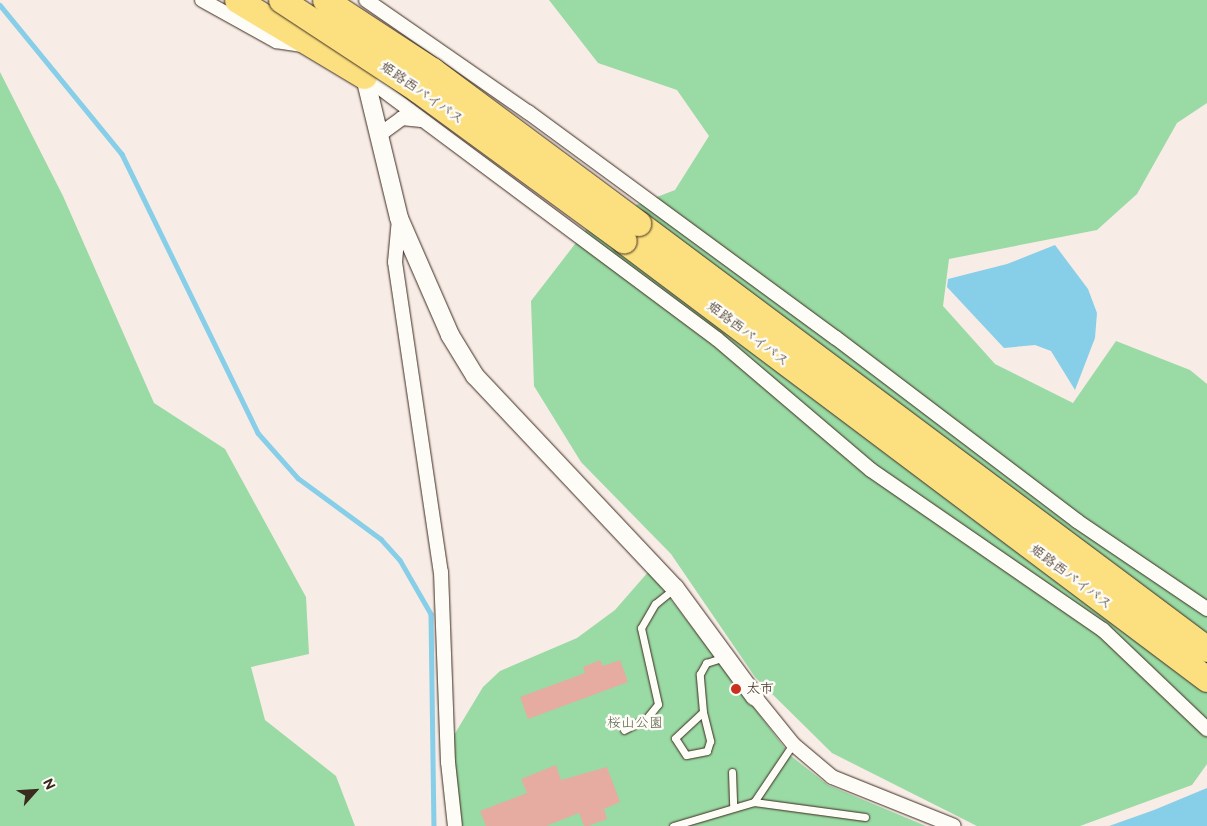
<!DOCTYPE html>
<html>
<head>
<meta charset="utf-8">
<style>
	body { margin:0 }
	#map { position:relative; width:1207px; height:826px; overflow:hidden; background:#f8ece6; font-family:"Balsamiq Sans","Klee One",sans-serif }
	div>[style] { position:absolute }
	.green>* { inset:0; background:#9adaa4 }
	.water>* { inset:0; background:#87cee8 }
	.stream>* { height:4.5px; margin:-2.25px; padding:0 2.25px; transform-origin:2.25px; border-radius:2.25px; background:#87cee8 }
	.building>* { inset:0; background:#e6aca2 }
	.roads { filter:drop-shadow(0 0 1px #3b2a1e) drop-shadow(0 0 1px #3b2a1e) }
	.service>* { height:7px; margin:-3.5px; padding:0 3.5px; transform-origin:3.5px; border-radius:3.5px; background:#fdfcf7 }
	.minor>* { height:14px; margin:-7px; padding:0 7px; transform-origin:7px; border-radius:7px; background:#fdfcf7 }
	.tertiary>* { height:18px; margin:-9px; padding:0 9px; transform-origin:9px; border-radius:9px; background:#fdfcf7 }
	.motorway>* { height:25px; margin:-12.5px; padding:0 12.5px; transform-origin:12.5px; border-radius:12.5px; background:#fce080 }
	.bridges { filter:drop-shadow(0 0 1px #3b2a1e) drop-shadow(0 0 1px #3b2a1e) }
	.motorway-bridge>* { height:25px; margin:-12.5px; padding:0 12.5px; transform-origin:12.5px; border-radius:12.5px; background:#fce080 }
	.dots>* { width:14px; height:14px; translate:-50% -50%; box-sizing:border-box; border:2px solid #fdfcf7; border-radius:50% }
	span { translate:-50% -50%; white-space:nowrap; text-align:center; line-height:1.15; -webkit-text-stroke:5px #fdfcf7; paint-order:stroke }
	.street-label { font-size:14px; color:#3b2a1e }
	.poi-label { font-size:14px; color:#3b2a1e }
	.left { translate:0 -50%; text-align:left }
	.park-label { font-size:14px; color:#585f46 }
	.north { position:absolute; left:10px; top:766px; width:50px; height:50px; -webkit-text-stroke:4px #fdfcf7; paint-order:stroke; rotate:64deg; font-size:14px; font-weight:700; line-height:20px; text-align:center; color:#3b2a1e }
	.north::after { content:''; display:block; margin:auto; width:18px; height:22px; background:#3b2a1e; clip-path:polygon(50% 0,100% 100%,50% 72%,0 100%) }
</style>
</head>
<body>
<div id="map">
	<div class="green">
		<i style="clip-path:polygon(549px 0,1207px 0,1207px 103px,1177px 123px,1137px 194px,1097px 230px,949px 259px,943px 306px,995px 364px,1073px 403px,1116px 341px,1190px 370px,1207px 384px,1207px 764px,1192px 785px,1080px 826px,977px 826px,832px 753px,755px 677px,671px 554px,581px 462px,534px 386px,531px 301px,592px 222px,675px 190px,709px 136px,677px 90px,598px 63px)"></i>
		<i style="clip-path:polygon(0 72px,63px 196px,154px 403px,225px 449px,306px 597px,309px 654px,251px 667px,265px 720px,336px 776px,355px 826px,0 826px)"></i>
		<i style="clip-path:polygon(649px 571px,791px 756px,828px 785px,926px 826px,460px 826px,451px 740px,483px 687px,500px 671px,577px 638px,615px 610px)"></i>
	</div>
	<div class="water">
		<i style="clip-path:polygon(1055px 245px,1088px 289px,1097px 313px,1095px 338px,1075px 390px,1051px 351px,1035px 345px,1004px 348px,947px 287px,948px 279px,1007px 264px)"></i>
		<i style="clip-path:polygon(1207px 788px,1207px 826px,1109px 826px,1154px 810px)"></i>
	</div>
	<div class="stream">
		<i style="left:0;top:5px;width:193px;rotate:50.7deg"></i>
		<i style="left:122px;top:154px;width:310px;rotate:64deg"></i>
		<i style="left:258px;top:433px;width:60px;rotate:48.4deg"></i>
		<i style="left:298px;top:478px;width:103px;rotate:36.3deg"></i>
		<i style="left:381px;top:539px;width:28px;rotate:48deg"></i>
		<i style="left:400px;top:560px;width:62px;rotate:60.1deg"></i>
		<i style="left:431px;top:614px;width:212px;rotate:89.2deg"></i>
	</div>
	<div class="building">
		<i style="clip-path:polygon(600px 660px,603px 666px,620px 660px,628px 682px,528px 719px,520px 697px,585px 673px,583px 667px)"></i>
		<i style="clip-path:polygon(556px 765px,561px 780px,607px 767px,620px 802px,604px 809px,607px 819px,588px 826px,584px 826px,579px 813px,546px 826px,486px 826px,480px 811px,527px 793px,521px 779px)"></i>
	</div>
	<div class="roads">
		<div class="service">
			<i style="left:703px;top:712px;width:30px;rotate:76deg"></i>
			<i style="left:710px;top:741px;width:10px;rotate:107deg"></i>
			<i style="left:707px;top:751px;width:21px;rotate:169deg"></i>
			<i style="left:686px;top:755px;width:20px;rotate:-123deg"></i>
			<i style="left:675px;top:738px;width:38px;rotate:-43deg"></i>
			<i style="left:703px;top:712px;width:38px;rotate:-95deg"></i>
			<i style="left:700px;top:674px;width:13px;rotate:-61deg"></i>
			<i style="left:706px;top:663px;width:19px;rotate:-18deg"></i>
			<i style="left:624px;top:730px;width:25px;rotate:-27deg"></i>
			<i style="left:646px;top:719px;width:19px;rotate:-51deg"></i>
			<i style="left:658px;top:704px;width:78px;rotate:-102.6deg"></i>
			<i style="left:641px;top:628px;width:28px;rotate:-60deg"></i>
			<i style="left:655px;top:604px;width:26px;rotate:-39deg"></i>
			<i style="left:732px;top:772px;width:34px;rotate:88deg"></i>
			<i style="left:754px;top:802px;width:70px;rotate:-56.1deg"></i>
			<i style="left:673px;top:826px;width:84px;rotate:-16.5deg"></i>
			<i style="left:754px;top:802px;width:112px;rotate:7.7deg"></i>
		</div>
		<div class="minor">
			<i style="left:202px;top:0;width:85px;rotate:29deg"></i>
			<i style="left:276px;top:41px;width:30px;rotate:9deg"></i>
			<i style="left:366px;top:0;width:197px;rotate:34.7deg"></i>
			<i style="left:528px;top:112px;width:382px;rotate:36.3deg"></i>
			<i style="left:836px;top:338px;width:303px;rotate:37.2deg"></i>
			<i style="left:1077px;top:521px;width:157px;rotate:34.1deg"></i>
			<i style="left:364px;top:76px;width:440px;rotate:36.7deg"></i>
			<i style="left:717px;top:339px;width:202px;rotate:40.4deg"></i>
			<i style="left:871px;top:470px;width:282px;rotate:34.6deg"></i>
			<i style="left:1103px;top:630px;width:144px;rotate:43.6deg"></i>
			<i style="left:379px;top:135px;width:29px;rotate:-36deg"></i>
			<i style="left:402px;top:118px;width:19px;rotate:6deg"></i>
			<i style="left:399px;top:219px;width:43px;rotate:95.3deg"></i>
			<i style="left:395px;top:262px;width:313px;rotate:81.6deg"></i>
			<i style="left:441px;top:572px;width:190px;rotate:87.9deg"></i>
			<i style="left:448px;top:762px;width:64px;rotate:83.8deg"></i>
			<i style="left:755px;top:697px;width:60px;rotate:51deg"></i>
			<i style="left:793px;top:744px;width:51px;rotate:40.2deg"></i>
			<i style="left:832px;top:777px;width:131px;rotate:21.9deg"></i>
		</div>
		<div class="tertiary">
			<i style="left:362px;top:65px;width:157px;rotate:76.4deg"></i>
			<i style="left:399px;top:218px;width:128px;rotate:66.4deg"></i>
			<i style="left:450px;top:335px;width:48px;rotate:58.6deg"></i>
			<i style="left:475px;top:376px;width:291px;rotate:46.7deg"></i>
			<i style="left:675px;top:588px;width:135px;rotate:53.7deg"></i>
		</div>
		<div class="motorway">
			<i style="left:237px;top:0;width:148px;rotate:30.9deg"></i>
			<i style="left:638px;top:223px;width:711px;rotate:36.82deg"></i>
			<i style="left:624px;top:241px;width:729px;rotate:36.92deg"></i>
		</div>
	</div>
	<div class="bridges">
		<div class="motorway-bridge">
			<i style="left:281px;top:0;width:164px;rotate:33.3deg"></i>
			<i style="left:418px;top:90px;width:255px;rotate:36.2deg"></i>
			<i style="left:325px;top:0;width:128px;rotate:33.2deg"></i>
			<i style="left:432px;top:70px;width:257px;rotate:36.6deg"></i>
		</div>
	</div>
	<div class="dots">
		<i style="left:736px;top:689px;background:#c8321e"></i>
	</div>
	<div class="street-label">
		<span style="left:422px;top:93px;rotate:35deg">姫路西バイパス</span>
		<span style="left:748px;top:334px;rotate:37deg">姫路西バイパス</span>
		<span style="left:1071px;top:577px;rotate:37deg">姫路西バイパス</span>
	</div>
	<div class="poi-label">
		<span class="left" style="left:746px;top:689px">太市</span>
	</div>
	<div class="park-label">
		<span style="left:635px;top:723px">桜山公園</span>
	</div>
	<div class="north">N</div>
</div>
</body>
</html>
